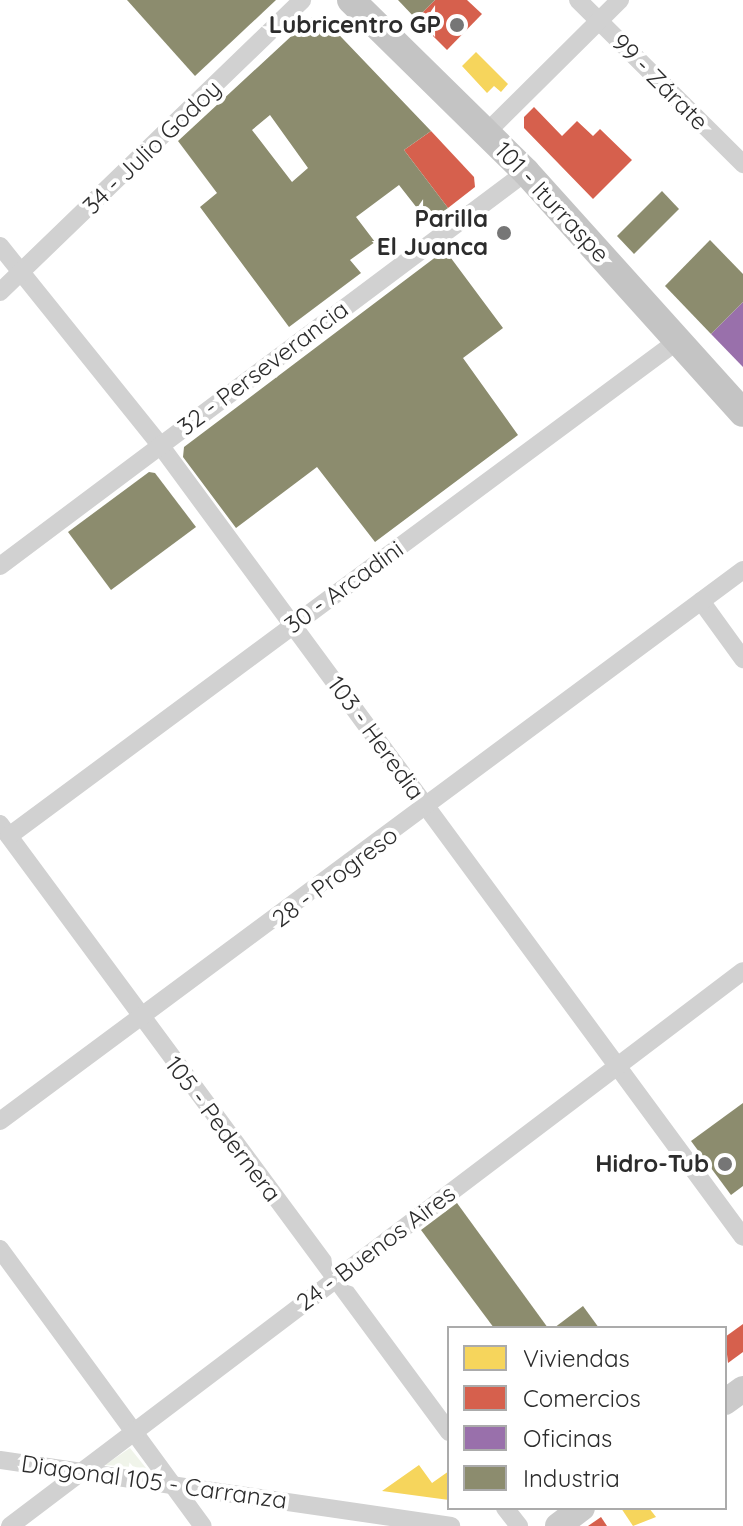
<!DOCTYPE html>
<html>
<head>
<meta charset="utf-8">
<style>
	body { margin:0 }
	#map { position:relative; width:743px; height:1526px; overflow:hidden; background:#fff; font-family:Quicksand,sans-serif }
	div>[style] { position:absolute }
	.green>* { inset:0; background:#f0f4ea }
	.homes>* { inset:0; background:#f6d55c }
	.shops>* { inset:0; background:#d6604d }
	.offices>* { inset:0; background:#9970ab }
	.industry>* { inset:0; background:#8c8c6e }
	.street>* { height:18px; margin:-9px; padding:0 9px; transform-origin:9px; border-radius:9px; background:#d1d1d1 }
	.secondary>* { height:26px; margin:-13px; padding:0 13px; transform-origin:13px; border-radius:13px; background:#cacaca }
	.primary>* { height:28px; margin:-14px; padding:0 14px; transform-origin:14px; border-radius:14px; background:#c4c4c4 }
	.dots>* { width:22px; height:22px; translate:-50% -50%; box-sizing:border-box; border:4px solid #fff; border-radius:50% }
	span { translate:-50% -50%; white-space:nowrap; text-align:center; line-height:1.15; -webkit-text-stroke:8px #fff; paint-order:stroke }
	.poi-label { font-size:24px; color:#2c2c2c; font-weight:700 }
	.right { translate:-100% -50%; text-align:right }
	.street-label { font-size:24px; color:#2c2c2c }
	.legend { position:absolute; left:447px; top:1326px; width:280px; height:184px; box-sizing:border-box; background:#fff; border:2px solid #ababab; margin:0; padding:10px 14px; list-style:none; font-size:24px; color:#2c2c2c }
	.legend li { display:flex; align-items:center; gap:16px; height:40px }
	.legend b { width:40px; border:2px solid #ababab }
</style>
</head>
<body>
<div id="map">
	<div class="green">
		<i style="clip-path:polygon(130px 1448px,146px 1468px,105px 1465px)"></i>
	</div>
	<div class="homes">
		<i style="clip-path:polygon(476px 52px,508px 84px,501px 92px,494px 86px,487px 93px,462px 66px)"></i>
		<i style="clip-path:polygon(419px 1465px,432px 1483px,449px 1471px,449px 1500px,382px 1491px)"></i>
		<i style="clip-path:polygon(621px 1508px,649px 1508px,656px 1517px,633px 1526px)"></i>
	</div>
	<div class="shops">
		<i style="clip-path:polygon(435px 0,467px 0,482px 14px,447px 50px,416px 19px)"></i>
		<i style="clip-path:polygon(534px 107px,562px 136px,577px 121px,593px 136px,600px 129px,632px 160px,593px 199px,524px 128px,524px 117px)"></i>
		<i style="clip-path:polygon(431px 131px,474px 177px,475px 187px,448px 208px,404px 150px)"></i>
		<i style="clip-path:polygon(743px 1324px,743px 1352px,728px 1363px,725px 1337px)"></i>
		<i style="clip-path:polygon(601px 1517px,607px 1526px,588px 1526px)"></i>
	</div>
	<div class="offices">
		<i style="clip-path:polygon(743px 302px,743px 367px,711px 334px)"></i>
	</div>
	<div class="industry">
		<i style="clip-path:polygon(127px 0,276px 0,195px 76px)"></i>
		<i style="clip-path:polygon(398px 0,435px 0,416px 19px)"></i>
		<i style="clip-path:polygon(evenodd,312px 17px,322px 17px,431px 131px,404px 150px,448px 208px,428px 222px,399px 185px,356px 217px,375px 242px,350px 260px,361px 273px,289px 327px,200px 207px,217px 193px,178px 141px,312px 17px,270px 115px,308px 168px,292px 182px,252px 130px,270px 115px)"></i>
		<i style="clip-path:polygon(662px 191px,679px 209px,634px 254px,617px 236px)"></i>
		<i style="clip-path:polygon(710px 240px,743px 274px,743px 302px,711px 334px,665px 286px)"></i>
		<i style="clip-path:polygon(445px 250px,503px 328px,463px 358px,518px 435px,375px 542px,317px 467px,236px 528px,183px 457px,184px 447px)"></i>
		<i style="clip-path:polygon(149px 472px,155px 473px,196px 527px,111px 590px,68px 532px)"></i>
		<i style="clip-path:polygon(743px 1103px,743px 1186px,731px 1195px,691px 1141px)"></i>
		<i style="clip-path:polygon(457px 1203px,548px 1328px,494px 1328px,421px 1230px)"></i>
		<i style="clip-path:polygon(583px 1306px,599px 1328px,554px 1328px)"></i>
	</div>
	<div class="street">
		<i style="left:578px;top:0;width:233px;rotate:44.8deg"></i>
		<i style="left:486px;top:133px;width:189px;rotate:-44.8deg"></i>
		<i style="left:0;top:246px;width:255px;rotate:51.2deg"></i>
		<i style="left:160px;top:445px;width:983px;rotate:53.64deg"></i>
		<i style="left:0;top:292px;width:420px;rotate:-44deg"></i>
		<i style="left:0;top:566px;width:657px;rotate:-36.84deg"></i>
		<i style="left:701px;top:601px;width:72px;rotate:54.1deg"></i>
		<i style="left:0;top:824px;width:756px;rotate:53.55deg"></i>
		<i style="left:9px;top:836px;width:835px;rotate:-36.53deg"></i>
		<i style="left:0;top:1121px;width:925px;rotate:-36.56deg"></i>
		<i style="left:0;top:1249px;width:343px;rotate:53.8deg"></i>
		<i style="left:0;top:1460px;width:456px;rotate:8.3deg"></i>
		<i style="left:505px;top:1508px;width:23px;rotate:52deg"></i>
		<i style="left:10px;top:1526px;width:919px;rotate:-37.13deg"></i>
	</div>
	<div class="secondary">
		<i style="left:725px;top:1402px;width:22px;rotate:-36deg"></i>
		<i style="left:558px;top:1526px;width:30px;rotate:-37deg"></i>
	</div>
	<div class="primary">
		<i style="left:351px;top:0;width:245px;rotate:44.5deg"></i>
		<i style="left:526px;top:172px;width:324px;rotate:48deg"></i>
	</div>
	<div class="dots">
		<i style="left:457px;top:25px;background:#767676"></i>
		<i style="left:504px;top:233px;background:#767676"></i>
		<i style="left:725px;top:1164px;background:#767676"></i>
	</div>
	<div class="poi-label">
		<span class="right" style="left:441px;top:25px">Lubricentro GP</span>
		<span class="right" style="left:488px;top:233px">Parilla<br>El Juanca</span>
		<span class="right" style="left:709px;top:1164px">Hidro-Tub</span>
	</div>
	<div class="street-label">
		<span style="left:660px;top:82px;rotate:45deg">99 - Zárate</span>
		<span style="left:152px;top:147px;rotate:-44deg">34 - Julio Godoy</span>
		<span style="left:552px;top:202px;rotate:47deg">101 - Iturraspe</span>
		<span style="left:263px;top:368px;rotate:-37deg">32 - Perseverancia</span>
		<span style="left:344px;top:587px;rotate:-36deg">30 - Arcadini</span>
		<span style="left:376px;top:738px;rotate:54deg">103 - Heredia</span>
		<span style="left:335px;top:877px;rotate:-37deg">28 - Progreso</span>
		<span style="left:223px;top:1129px;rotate:53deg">105 - Pedernera</span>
		<span style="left:376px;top:1248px;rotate:-37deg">24 - Buenos Aires</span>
		<span style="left:154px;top:1482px;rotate:8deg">Diagonal 105 - Carranza</span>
	</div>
	<ul class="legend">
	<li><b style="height:22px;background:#f6d55c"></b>Viviendas</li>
	<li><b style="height:22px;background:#d6604d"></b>Comercios</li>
	<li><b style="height:22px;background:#9970ab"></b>Oficinas</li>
	<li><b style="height:22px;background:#8c8c6e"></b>Industria</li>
	</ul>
</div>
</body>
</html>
